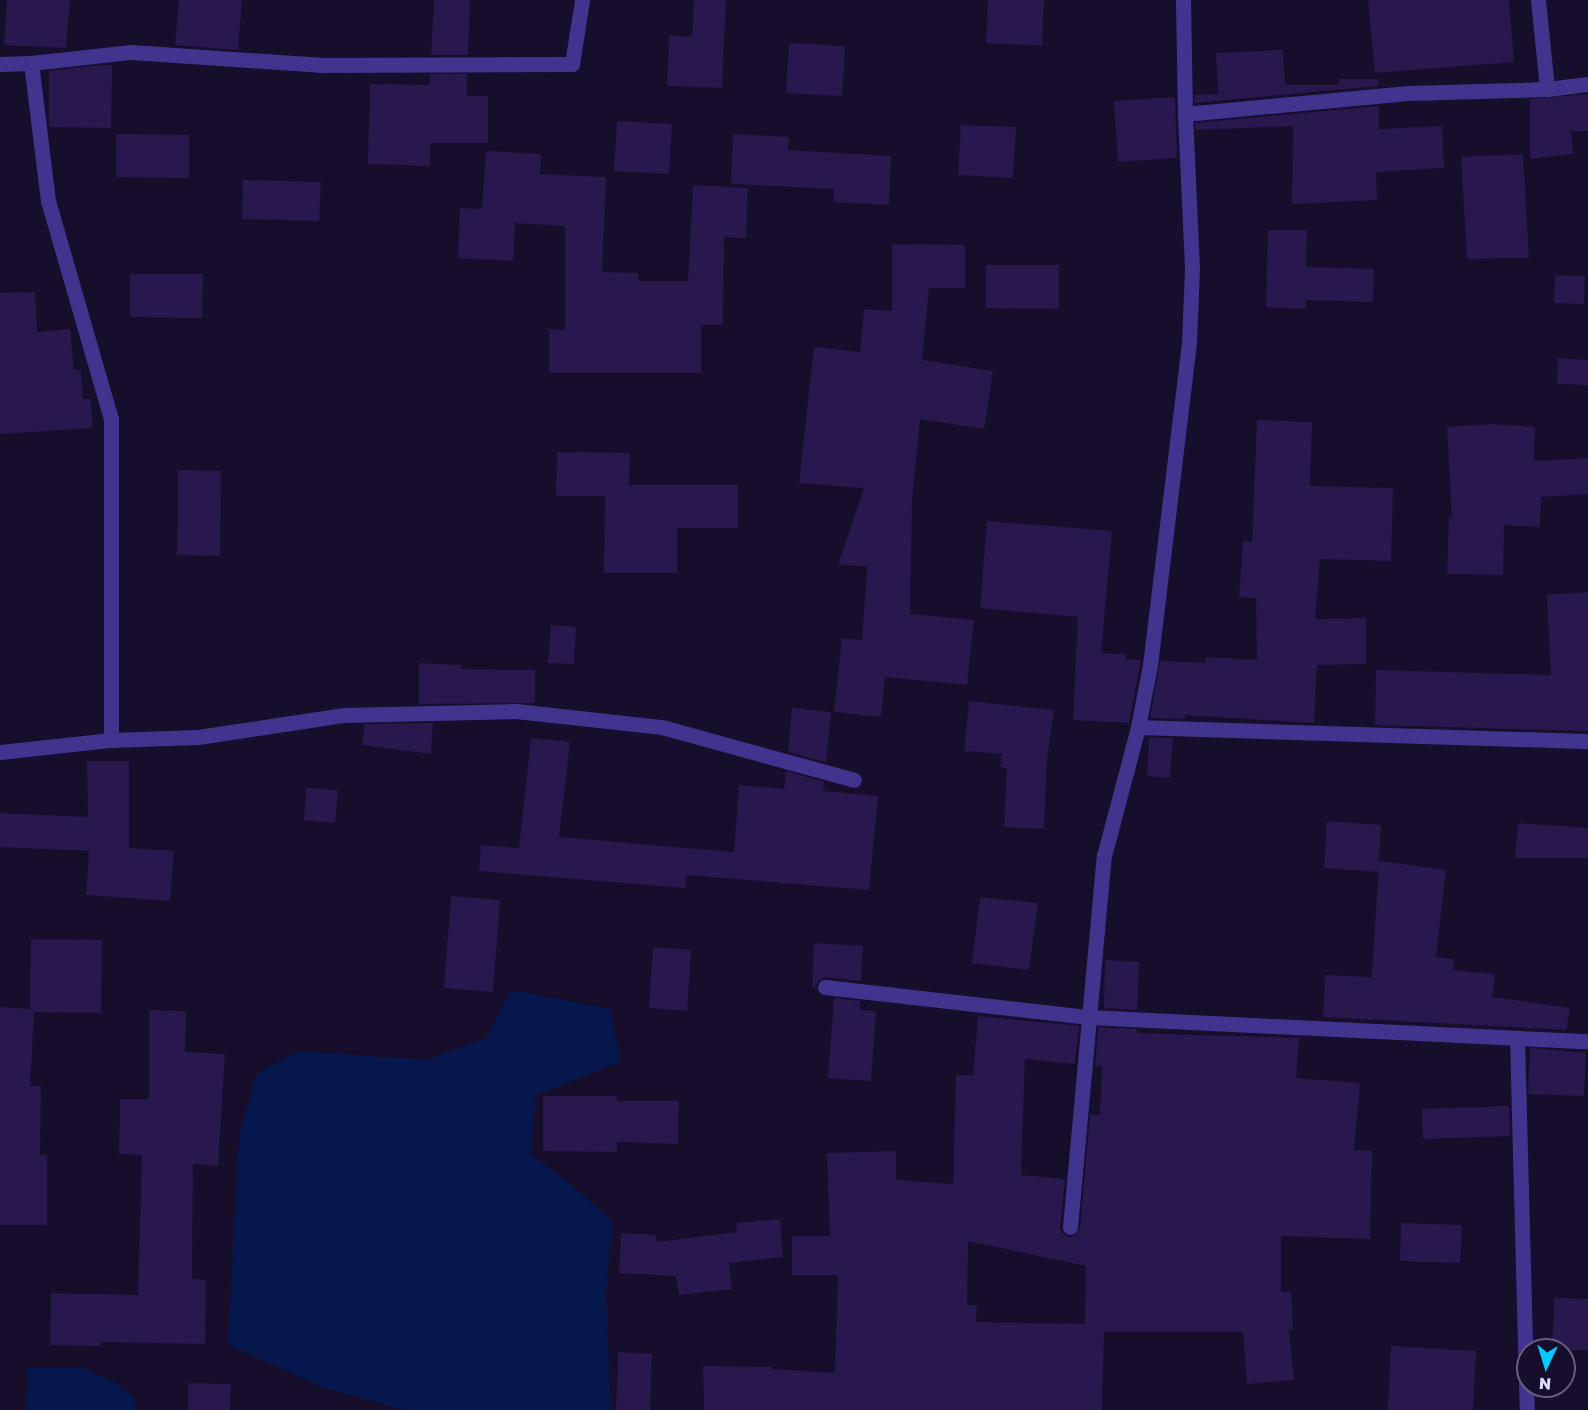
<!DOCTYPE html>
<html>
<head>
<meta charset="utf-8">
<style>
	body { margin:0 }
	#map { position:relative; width:1588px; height:1410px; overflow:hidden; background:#160e2b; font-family:"Golos Text",sans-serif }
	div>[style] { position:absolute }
	.water>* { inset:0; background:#05174d }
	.building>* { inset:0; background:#28184e }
	.street>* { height:15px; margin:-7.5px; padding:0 7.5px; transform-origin:7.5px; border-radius:7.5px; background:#41348f }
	span { translate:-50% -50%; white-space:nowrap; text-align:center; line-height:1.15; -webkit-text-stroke:4.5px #160e2b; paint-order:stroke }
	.north { position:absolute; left:1516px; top:1338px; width:60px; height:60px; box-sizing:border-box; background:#160e2b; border:2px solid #675f80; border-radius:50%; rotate:184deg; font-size:16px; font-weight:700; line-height:24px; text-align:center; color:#e0d8ff }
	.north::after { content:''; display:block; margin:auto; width:21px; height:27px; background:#04cbff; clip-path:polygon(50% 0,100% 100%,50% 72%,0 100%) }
</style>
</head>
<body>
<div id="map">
	<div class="water">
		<i style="clip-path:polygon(511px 990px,611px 1009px,620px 1062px,536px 1095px,530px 1154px,571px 1184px,612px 1221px,606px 1295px,611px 1410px,404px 1410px,322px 1387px,228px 1344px,239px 1135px,257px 1074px,298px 1051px,426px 1060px,486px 1038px)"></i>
		<i style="clip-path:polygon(28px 1368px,83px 1368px,116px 1383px,135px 1398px,136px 1410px,26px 1410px)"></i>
	</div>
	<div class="building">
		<i style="clip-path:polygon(7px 0,70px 0,66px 48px,4px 45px)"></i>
		<i style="clip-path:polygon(179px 0,242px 0,238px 50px,175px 45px)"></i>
		<i style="clip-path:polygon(434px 0,470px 0,468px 55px,431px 55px)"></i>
		<i style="clip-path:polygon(694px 0,726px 0,722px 88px,667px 86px,669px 35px,692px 37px)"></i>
		<i style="clip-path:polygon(988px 0,1044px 0,1042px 46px,986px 43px)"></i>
		<i style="clip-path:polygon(1368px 0,1509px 0,1514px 62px,1375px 73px)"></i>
		<i style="clip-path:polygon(789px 43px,845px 46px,842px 96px,786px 93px)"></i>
		<i style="clip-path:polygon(1283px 50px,1285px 85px,1339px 85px,1339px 79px,1378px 79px,1378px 86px,1195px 103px,1194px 95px,1218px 94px,1216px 53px)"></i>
		<i style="clip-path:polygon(101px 65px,112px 65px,111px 128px,49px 127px,49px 71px)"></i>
		<i style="clip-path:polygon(430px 74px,467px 74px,467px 96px,488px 96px,488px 143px,430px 143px,430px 166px,368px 164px,370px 84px,430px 85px)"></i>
		<i style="clip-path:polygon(1588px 94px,1588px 131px,1571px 131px,1573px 154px,1530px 159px,1530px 99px)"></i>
		<i style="clip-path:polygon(1175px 97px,1177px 158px,1118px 162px,1114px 101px)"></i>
		<i style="clip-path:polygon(1379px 106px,1379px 129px,1442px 126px,1444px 168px,1376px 172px,1377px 200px,1292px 204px,1293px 126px,1195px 130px,1195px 123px)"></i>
		<i style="clip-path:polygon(617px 121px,672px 124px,669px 174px,614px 171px)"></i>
		<i style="clip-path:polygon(961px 125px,1016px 127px,1013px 178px,958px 175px)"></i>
		<i style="clip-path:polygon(116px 134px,189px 135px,189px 178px,116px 177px)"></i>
		<i style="clip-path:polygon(733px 134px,789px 137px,788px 150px,891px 156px,889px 205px,834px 202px,834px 189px,731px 184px)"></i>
		<i style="clip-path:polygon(486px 151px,541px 154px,540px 174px,606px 177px,602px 272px,638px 273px,638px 281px,688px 281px,693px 185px,748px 188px,746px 238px,724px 237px,723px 325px,701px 325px,701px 373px,549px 373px,549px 329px,565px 330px,565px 226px,515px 223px,513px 261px,458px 258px,460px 208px,482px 209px)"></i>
		<i style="clip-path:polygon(1523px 154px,1529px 258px,1467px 259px,1461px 157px)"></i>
		<i style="clip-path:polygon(243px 180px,321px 182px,319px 221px,242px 219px)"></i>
		<i style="clip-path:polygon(1268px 230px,1307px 230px,1306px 267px,1374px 269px,1373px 302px,1306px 300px,1306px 309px,1266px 307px)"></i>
		<i style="clip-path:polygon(892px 244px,965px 245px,965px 288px,929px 288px,922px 360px,993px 371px,984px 429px,920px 419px,912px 501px,910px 614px,974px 620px,967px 685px,885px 677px,881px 717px,834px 712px,842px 638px,862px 640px,867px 566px,838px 565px,864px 488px,799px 483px,814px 347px,860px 352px,864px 309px,892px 311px)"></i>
		<i style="clip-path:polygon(986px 265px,1059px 265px,1059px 309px,986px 308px)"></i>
		<i style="clip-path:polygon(130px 274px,203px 274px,202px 318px,130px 317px)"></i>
		<i style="clip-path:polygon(1555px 275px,1585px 276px,1584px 304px,1554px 303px)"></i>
		<i style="clip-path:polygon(35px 292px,37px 332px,70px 329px,74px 370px,81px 370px,83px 399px,91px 399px,92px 428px,0 434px,0 293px)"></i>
		<i style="clip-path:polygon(1558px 358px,1588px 360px,1588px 385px,1557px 384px)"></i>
		<i style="clip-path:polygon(1257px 420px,1312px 422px,1310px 486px,1393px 488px,1391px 561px,1320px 559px,1315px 619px,1366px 618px,1366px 664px,1317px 665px,1314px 723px,1185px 715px,1185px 719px,1150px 718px,1160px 661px,1206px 663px,1206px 657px,1257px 660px,1256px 598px,1239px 597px,1243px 541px,1252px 542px)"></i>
		<i style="clip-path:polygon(1492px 424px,1535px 427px,1534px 461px,1588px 458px,1588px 494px,1541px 497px,1540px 527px,1504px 525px,1503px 575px,1447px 574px,1449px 517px,1452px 518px,1447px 427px)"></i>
		<i style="clip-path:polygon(557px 452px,630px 453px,629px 485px,738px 485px,738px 528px,677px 528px,677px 573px,604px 573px,605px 496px,556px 496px)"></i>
		<i style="clip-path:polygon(178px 470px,221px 471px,220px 556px,177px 555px)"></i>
		<i style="clip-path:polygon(987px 521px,1112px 531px,1101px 653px,1126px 654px,1126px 659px,1141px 660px,1129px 723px,1073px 720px,1078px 617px,980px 608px)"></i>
		<i style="clip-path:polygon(1588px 592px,1588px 731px,1375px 725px,1376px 670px,1551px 675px,1547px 595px)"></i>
		<i style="clip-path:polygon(551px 625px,576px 627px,574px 664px,548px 663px)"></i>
		<i style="clip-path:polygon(419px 663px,462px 665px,461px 669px,535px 670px,535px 703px,419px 704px)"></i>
		<i style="clip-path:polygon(969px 701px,1054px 710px,1047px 759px,1044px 829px,1004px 827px,1007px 768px,1000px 767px,1002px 754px,964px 751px)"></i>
		<i style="clip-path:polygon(792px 708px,831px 712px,826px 762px,788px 752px)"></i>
		<i style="clip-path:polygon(433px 723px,431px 754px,362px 745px,365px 724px)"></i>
		<i style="clip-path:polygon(1149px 737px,1173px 738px,1170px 778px,1147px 776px)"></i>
		<i style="clip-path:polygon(531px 738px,570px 742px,559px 837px,734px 852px,739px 785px,784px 789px,786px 771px,824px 782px,823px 791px,878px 796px,869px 890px,687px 875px,685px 888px,479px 871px,481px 845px,519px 848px)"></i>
		<i style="clip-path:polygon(87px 761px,129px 761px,129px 848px,174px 851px,170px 901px,86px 895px,89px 851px,0 847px,0 813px,88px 817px)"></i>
		<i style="clip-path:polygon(306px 788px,338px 790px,335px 823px,304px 820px)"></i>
		<i style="clip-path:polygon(1327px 821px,1381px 825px,1378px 872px,1324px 868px)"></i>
		<i style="clip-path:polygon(1518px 823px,1588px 828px,1588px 858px,1515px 858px)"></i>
		<i style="clip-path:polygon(1379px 861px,1446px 870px,1436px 957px,1454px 959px,1453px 970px,1495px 974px,1492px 997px,1570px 1008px,1566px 1030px,1323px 1017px,1325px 975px,1372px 977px)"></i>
		<i style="clip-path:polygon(451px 896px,500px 900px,493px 992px,444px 988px)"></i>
		<i style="clip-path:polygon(980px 897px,1038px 903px,1029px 970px,972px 963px)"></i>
		<i style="clip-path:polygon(31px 939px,102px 940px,101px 1013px,34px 1012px,30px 1086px,41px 1086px,40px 1155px,47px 1155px,47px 1225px,0 1225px,0 1007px,30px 1009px)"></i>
		<i style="clip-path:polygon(814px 943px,863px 946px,861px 981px,826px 977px,818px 981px,815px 987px,812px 987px)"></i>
		<i style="clip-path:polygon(653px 947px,691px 950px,687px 1011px,649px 1008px)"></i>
		<i style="clip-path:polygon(1105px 960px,1139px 962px,1137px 1010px,1104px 1008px)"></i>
		<i style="clip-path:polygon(834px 998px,860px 1001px,860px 1010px,876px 1011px,871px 1081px,828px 1078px)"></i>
		<i style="clip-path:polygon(149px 1010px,186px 1011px,185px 1052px,225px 1054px,218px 1166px,193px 1164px,192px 1279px,206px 1280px,205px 1344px,101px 1342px,101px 1346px,50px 1345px,51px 1293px,138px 1295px,142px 1155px,119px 1154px,120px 1099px,149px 1099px)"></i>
		<i style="clip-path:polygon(evenodd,978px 1016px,1079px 1026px,1075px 1064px,1025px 1059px,1021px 1175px,1065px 1179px,1060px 1227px,1061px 1232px,1069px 1237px,1075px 1236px,1080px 1228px,1090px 1114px,1100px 1115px,1102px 1066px,1095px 1066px,1098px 1027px,1137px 1029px,1137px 1033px,1299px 1038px,1296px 1078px,1360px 1083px,1354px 1150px,1372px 1151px,1370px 1239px,1281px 1236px,1281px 1292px,1291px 1291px,1293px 1330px,1289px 1330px,1294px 1380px,1247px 1384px,1243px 1332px,1104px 1332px,1102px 1410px,704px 1410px,703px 1366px,772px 1367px,772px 1369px,835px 1373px,838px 1275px,792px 1275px,792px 1236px,830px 1236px,827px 1153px,896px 1151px,896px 1180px,953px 1184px,956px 1075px,973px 1075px,978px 1016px,968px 1241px,1086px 1266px,1085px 1324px,976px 1322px,977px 1305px,967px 1305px,968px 1241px)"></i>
		<i style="clip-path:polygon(1530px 1048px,1586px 1053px,1584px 1096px,1528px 1094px)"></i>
		<i style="clip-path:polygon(543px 1096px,617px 1096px,617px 1101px,679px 1101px,678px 1144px,617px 1142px,617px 1152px,543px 1151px)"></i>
		<i style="clip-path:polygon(1509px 1106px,1510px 1136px,1423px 1139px,1422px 1109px)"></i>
		<i style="clip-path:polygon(780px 1219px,783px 1257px,729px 1263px,732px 1289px,679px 1295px,676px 1276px,619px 1273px,621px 1233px,656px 1235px,656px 1242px,737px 1232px,736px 1223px)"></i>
		<i style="clip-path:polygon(1401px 1223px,1462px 1225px,1460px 1263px,1400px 1261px)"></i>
		<i style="clip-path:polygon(1554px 1298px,1588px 1299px,1588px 1350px,1552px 1350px)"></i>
		<i style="clip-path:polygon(1391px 1346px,1476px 1351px,1473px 1410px,1388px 1410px)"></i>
		<i style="clip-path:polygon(618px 1352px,652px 1354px,650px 1410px,616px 1410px)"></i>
		<i style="clip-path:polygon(188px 1383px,231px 1384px,230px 1410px,188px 1410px)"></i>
	</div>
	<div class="street">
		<i style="left:1538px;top:0;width:89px;rotate:84.2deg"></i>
		<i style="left:0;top:64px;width:31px;rotate:-2deg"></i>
		<i style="left:31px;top:63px;width:101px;rotate:-6.3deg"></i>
		<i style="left:131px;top:52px;width:189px;rotate:3.9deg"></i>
		<i style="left:320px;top:65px;width:252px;rotate:-0.2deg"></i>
		<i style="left:572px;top:64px;width:65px;rotate:-81.1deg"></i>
		<i style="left:1185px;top:114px;width:224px;rotate:-5.4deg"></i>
		<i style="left:1408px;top:93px;width:139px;rotate:-1.6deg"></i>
		<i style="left:1547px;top:89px;width:41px;rotate:-7deg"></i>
		<i style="left:1138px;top:727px;width:450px;rotate:1.8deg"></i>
		<i style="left:111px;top:740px;width:87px;rotate:-2deg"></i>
		<i style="left:198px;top:737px;width:148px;rotate:-8.6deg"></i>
		<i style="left:344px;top:715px;width:172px;rotate:-1.3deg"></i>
		<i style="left:516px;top:711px;width:147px;rotate:6.3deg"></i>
		<i style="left:662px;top:727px;width:199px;rotate:15.4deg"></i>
		<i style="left:0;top:752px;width:112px;rotate:-6.2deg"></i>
		<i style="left:111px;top:740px;width:321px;rotate:-90deg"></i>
		<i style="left:111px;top:419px;width:227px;rotate:-106.1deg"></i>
		<i style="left:48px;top:201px;width:139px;rotate:-97deg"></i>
		<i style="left:825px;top:987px;width:266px;rotate:6.5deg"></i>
		<i style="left:1089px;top:1017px;width:500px;rotate:2.8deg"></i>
		<i style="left:1517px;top:1038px;width:372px;rotate:88.5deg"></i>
		<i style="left:1070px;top:1227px;width:373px;rotate:-84.8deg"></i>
		<i style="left:1104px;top:856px;width:133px;rotate:-75.2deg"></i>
		<i style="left:1138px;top:727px;width:63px;rotate:-79deg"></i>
		<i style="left:1150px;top:665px;width:324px;rotate:-83.1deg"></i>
		<i style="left:1189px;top:343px;width:75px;rotate:-87.7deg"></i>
		<i style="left:1192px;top:268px;width:154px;rotate:-92.6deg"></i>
		<i style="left:1185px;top:114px;width:114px;rotate:-91deg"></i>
	</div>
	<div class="north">N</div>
</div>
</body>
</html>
